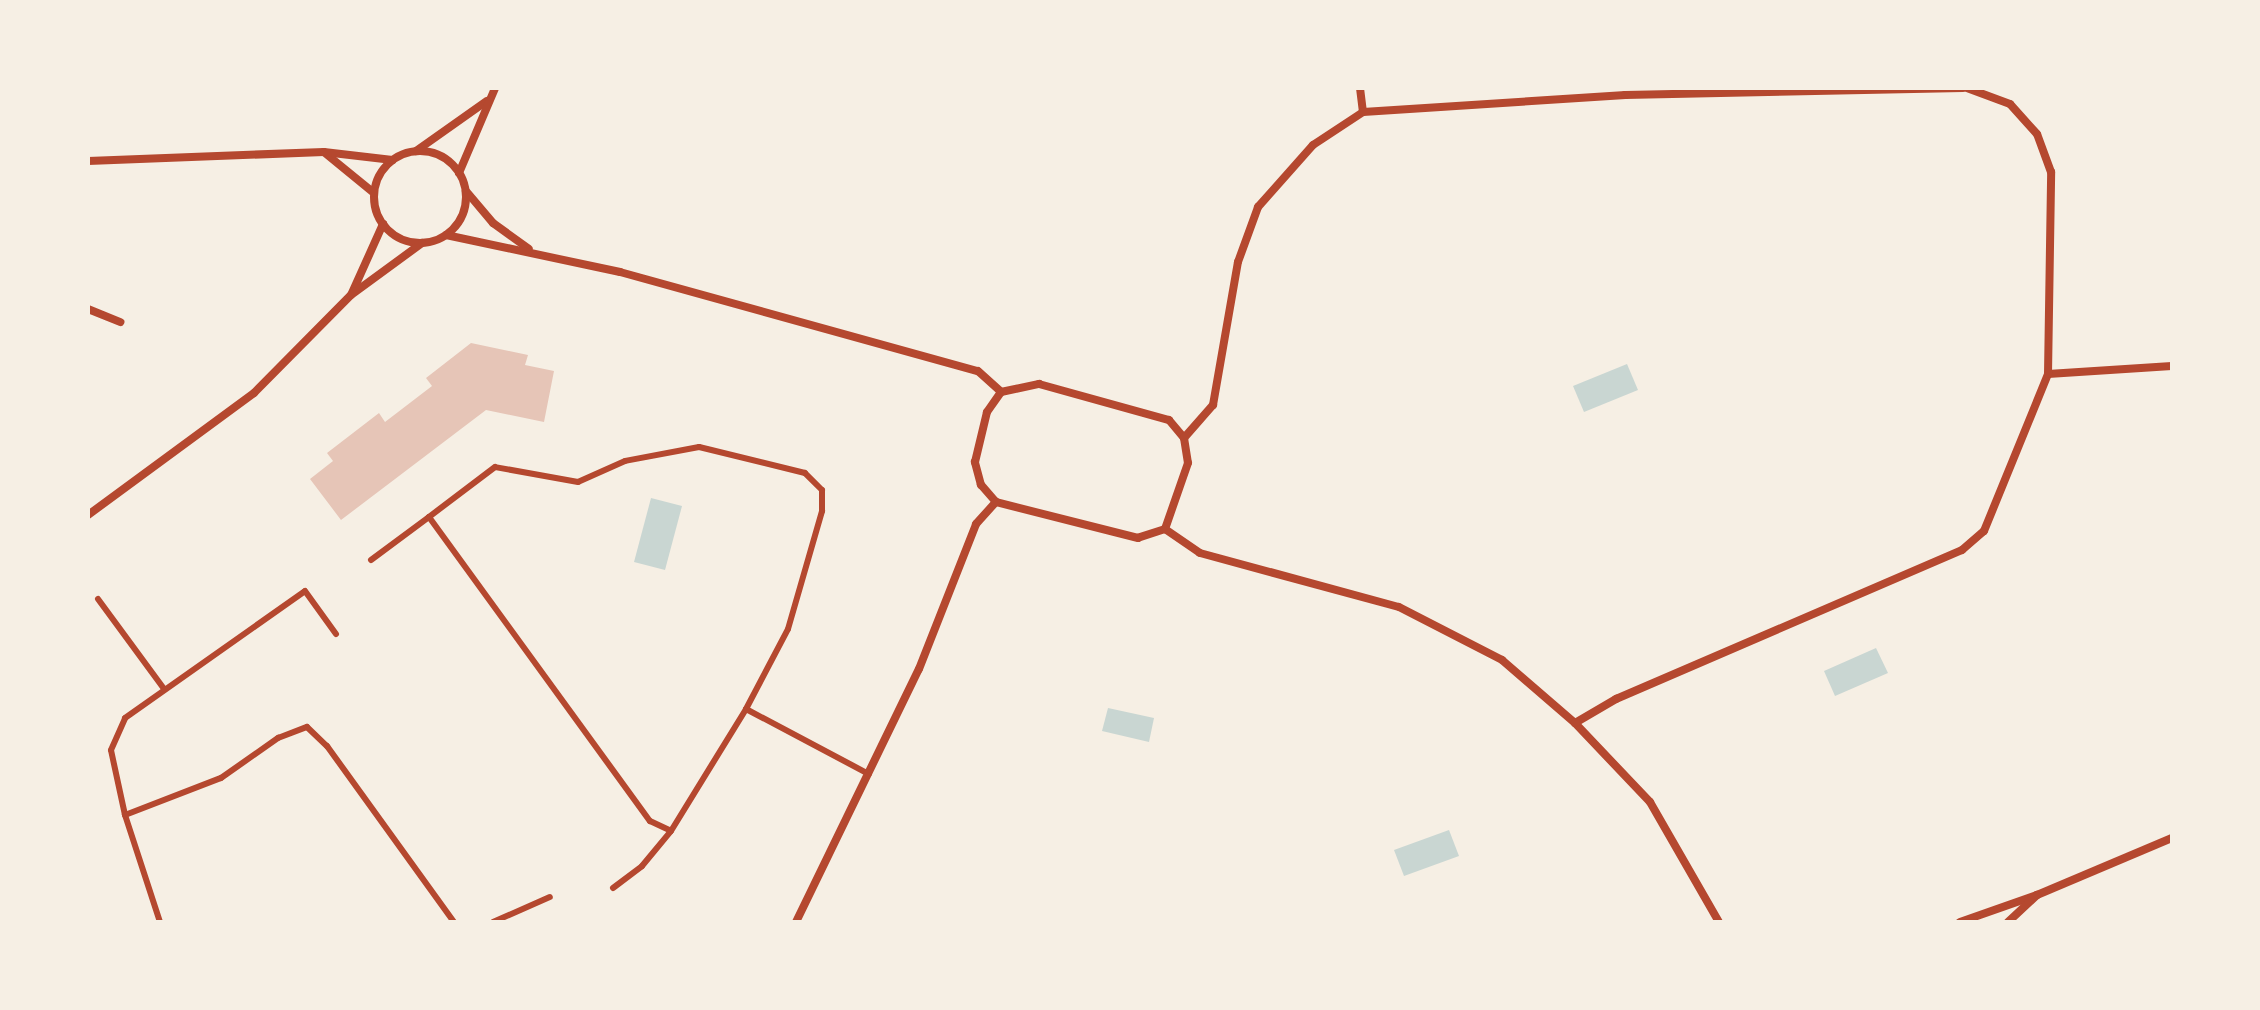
<!DOCTYPE html>
<html>
<head>
<meta charset="utf-8">
<style>
	body { margin:0 }
	#map { position:relative; width:2260px; height:1010px; overflow:hidden; background:#f6efe4; font-family:"Roboto Serif",serif }
	div>[style] { position:absolute }
	.water>* { inset:0; background:#c9d6d2 }
	.building>* { inset:0; background:#e6c5b7 }
	.service>* { height:6px; margin:-3px; padding:0 3px; transform-origin:3px; border-radius:3px; background:#b5482f }
	.minor>* { height:8px; margin:-4px; padding:0 4px; transform-origin:4px; border-radius:4px; background:#b5482f }
	.minor>.ring { margin:-4px; padding:0; box-sizing:content-box; background:none; border:8px solid #b5482f; border-radius:50% }
	span { translate:-50% -50%; white-space:nowrap; text-align:center; line-height:1.15; -webkit-text-stroke:8px #f6efe4; paint-order:stroke }
	.frame { position:absolute; inset:0; border:90px solid #f6efe4; pointer-events:none }
</style>
</head>
<body>
<div id="map">
	<div class="water">
		<i style="clip-path:polygon(1627px 364px,1638px 390px,1584px 412px,1573px 386px)"></i>
		<i style="clip-path:polygon(651px 498px,682px 506px,665px 570px,634px 562px)"></i>
		<i style="clip-path:polygon(1876px 648px,1888px 673px,1835px 696px,1824px 671px)"></i>
		<i style="clip-path:polygon(1108px 708px,1154px 718px,1149px 742px,1102px 731px)"></i>
		<i style="clip-path:polygon(1449px 830px,1459px 856px,1404px 876px,1394px 850px)"></i>
	</div>
	<div class="building">
		<i style="clip-path:polygon(471px 343px,528px 355px,525px 365px,554px 371px,544px 422px,486px 410px,341px 520px,310px 479px,333px 461px,327px 453px,379px 413px,385px 422px,432px 386px,426px 378px)"></i>
	</div>
	<div class="service">
		<i style="left:371px;top:560px;width:72px;rotate:-36.6deg"></i>
		<i style="left:98px;top:599px;width:112px;rotate:53.7deg"></i>
		<i style="left:746px;top:709px;width:90px;rotate:-62.3deg"></i>
		<i style="left:788px;top:629px;width:123px;rotate:-73.9deg"></i>
		<i style="left:822px;top:511px;width:21px;rotate:-90deg"></i>
		<i style="left:822px;top:490px;width:24px;rotate:-135deg"></i>
		<i style="left:805px;top:473px;width:109px;rotate:-166.2deg"></i>
		<i style="left:699px;top:447px;width:75px;rotate:169.3deg"></i>
		<i style="left:625px;top:461px;width:51px;rotate:155.9deg"></i>
		<i style="left:578px;top:482px;width:84px;rotate:-169.8deg"></i>
		<i style="left:495px;top:467px;width:83px;rotate:142.9deg"></i>
		<i style="left:429px;top:517px;width:376px;rotate:54deg"></i>
		<i style="left:650px;top:821px;width:23px;rotate:25deg"></i>
		<i style="left:671px;top:831px;width:143px;rotate:-58.4deg"></i>
		<i style="left:746px;top:709px;width:139px;rotate:27.9deg"></i>
		<i style="left:125px;top:815px;width:66px;rotate:-102.2deg"></i>
		<i style="left:111px;top:750px;width:35px;rotate:-66deg"></i>
		<i style="left:125px;top:718px;width:220px;rotate:-35.2deg"></i>
		<i style="left:305px;top:591px;width:53px;rotate:54.2deg"></i>
		<i style="left:613px;top:888px;width:36px;rotate:-37deg"></i>
		<i style="left:642px;top:866px;width:45px;rotate:-50.4deg"></i>
		<i style="left:160px;top:922px;width:113px;rotate:-108.1deg"></i>
		<i style="left:125px;top:815px;width:103px;rotate:-21.1deg"></i>
		<i style="left:221px;top:778px;width:70px;rotate:-35.1deg"></i>
		<i style="left:278px;top:738px;width:31px;rotate:-21deg"></i>
		<i style="left:307px;top:727px;width:28px;rotate:44deg"></i>
		<i style="left:327px;top:746px;width:217px;rotate:54.2deg"></i>
		<i style="left:493px;top:922px;width:62px;rotate:-23.7deg"></i>
	</div>
	<div class="minor">
		<i style="left:1360px;top:88px;width:24px;rotate:83deg"></i>
		<i style="left:416px;top:151px;width:87px;rotate:-35.2deg"></i>
		<i class="ring" style="left:374px;top:151px;width:84px;height:84px"></i>
		<i style="left:325px;top:153px;width:63px;rotate:39.2deg"></i>
		<i style="left:88px;top:161px;width:236px;rotate:-2.2deg"></i>
		<i style="left:324px;top:152px;width:69px;rotate:6.6deg"></i>
		<i style="left:459px;top:173px;width:92px;rotate:-67deg"></i>
		<i style="left:466px;top:191px;width:42px;rotate:49.8deg"></i>
		<i style="left:493px;top:223px;width:44px;rotate:35.8deg"></i>
		<i style="left:446px;top:235px;width:178px;rotate:12deg"></i>
		<i style="left:620px;top:272px;width:371px;rotate:15.5deg"></i>
		<i style="left:978px;top:371px;width:31px;rotate:42deg"></i>
		<i style="left:352px;top:293px;width:76px;rotate:-65.8deg"></i>
		<i style="left:88px;top:309px;width:35px;rotate:22deg"></i>
		<i style="left:2048px;top:374px;width:124px;rotate:-3.7deg"></i>
		<i style="left:1039px;top:384px;width:135px;rotate:15.5deg"></i>
		<i style="left:1169px;top:420px;width:23px;rotate:50deg"></i>
		<i style="left:1184px;top:438px;width:25px;rotate:81deg"></i>
		<i style="left:1188px;top:463px;width:70px;rotate:109.2deg"></i>
		<i style="left:1165px;top:529px;width:28px;rotate:162deg"></i>
		<i style="left:1138px;top:538px;width:146px;rotate:-165.8deg"></i>
		<i style="left:996px;top:502px;width:23px;rotate:-131deg"></i>
		<i style="left:981px;top:485px;width:24px;rotate:-105deg"></i>
		<i style="left:975px;top:462px;width:51px;rotate:-76.5deg"></i>
		<i style="left:987px;top:412px;width:24px;rotate:-55deg"></i>
		<i style="left:1001px;top:392px;width:39px;rotate:-12deg"></i>
		<i style="left:1184px;top:438px;width:44px;rotate:-48.7deg"></i>
		<i style="left:1213px;top:405px;width:145px;rotate:-80.1deg"></i>
		<i style="left:1238px;top:262px;width:59px;rotate:-70deg"></i>
		<i style="left:1258px;top:207px;width:83px;rotate:-48.4deg"></i>
		<i style="left:1313px;top:145px;width:60px;rotate:-33.4deg"></i>
		<i style="left:1363px;top:112px;width:263px;rotate:-3.7deg"></i>
		<i style="left:1625px;top:95px;width:338px;rotate:-1.2deg"></i>
		<i style="left:88px;top:515px;width:206px;rotate:-36.3deg"></i>
		<i style="left:254px;top:393px;width:138px;rotate:-45.3deg"></i>
		<i style="left:351px;top:295px;width:88px;rotate:-36.2deg"></i>
		<i style="left:1165px;top:529px;width:42px;rotate:34.4deg"></i>
		<i style="left:1200px;top:553px;width:206px;rotate:15.2deg"></i>
		<i style="left:1399px;top:607px;width:116px;rotate:27.2deg"></i>
		<i style="left:1502px;top:660px;width:96px;rotate:40.8deg"></i>
		<i style="left:1575px;top:723px;width:109px;rotate:46.5deg"></i>
		<i style="left:1650px;top:802px;width:138px;rotate:60.1deg"></i>
		<i style="left:1575px;top:723px;width:48px;rotate:-30.3deg"></i>
		<i style="left:1616px;top:699px;width:377px;rotate:-23.3deg"></i>
		<i style="left:1962px;top:550px;width:29px;rotate:-41deg"></i>
		<i style="left:1984px;top:531px;width:170px;rotate:-67.8deg"></i>
		<i style="left:2048px;top:374px;width:202px;rotate:-89.1deg"></i>
		<i style="left:2051px;top:172px;width:40px;rotate:-110.2deg"></i>
		<i style="left:2037px;top:134px;width:40px;rotate:-132deg"></i>
		<i style="left:2010px;top:104px;width:46px;rotate:-159.6deg"></i>
		<i style="left:2037px;top:895px;width:147px;rotate:-22.9deg"></i>
		<i style="left:796px;top:922px;width:281px;rotate:-64.1deg"></i>
		<i style="left:919px;top:669px;width:156px;rotate:-68.5deg"></i>
		<i style="left:976px;top:524px;width:30px;rotate:-48deg"></i>
		<i style="left:1960px;top:922px;width:82px;rotate:-19.3deg"></i>
		<i style="left:2037px;top:895px;width:40px;rotate:137deg"></i>
	</div>
	<div class="frame"></div>
</div>
</body>
</html>
